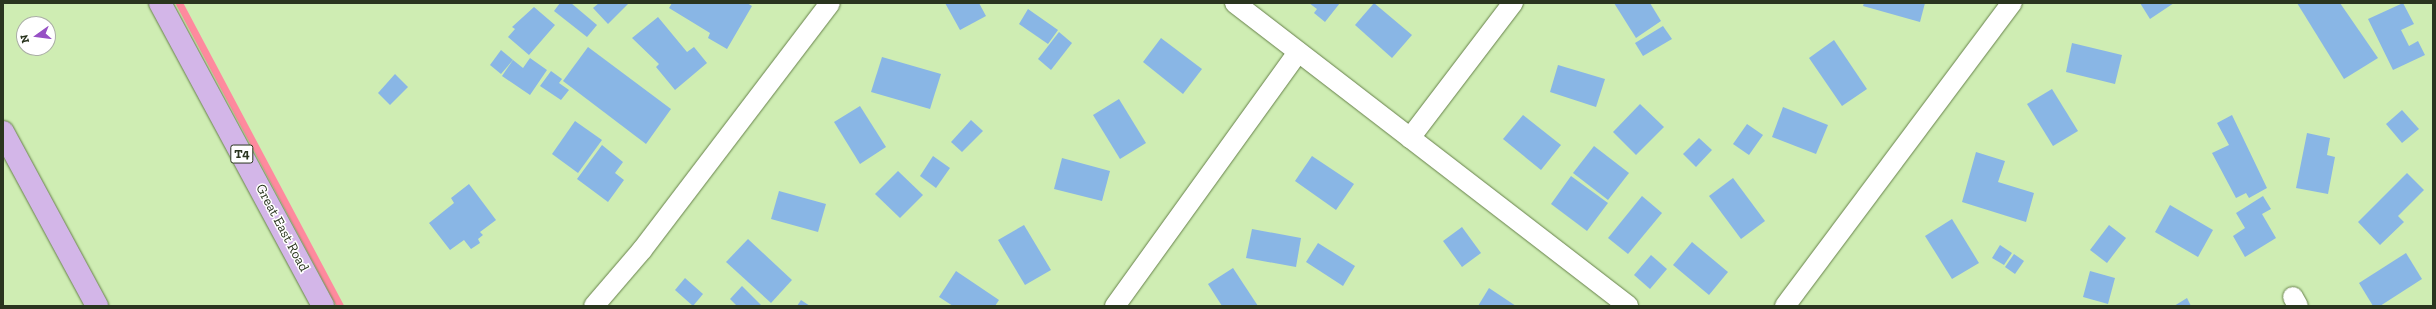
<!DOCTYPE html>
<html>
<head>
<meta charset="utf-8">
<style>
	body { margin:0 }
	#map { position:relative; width:2436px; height:309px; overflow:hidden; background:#cfedb3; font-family:"Zilla Slab",serif }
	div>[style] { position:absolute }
	.stream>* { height:7px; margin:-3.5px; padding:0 3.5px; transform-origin:3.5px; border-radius:3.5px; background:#fe8a9e }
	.building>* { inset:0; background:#89b6e5 }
	.roads { filter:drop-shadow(0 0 1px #66804a) drop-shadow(0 0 1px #66804a) }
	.street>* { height:20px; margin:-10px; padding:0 10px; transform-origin:10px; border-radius:10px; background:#fff }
	.primary>* { height:22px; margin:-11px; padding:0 11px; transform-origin:11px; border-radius:11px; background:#d3b6e8 }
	span { translate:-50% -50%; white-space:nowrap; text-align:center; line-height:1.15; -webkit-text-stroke:3px #fff; paint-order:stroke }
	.shield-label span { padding:1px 3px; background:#fff; border:1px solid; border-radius:3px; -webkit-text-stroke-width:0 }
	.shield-label { font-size:13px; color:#2a351f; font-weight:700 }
	.street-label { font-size:14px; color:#2a351f }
	.frame { position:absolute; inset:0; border:4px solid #2a351f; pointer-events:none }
	.north { position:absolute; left:16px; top:16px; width:40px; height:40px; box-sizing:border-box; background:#fff; border:1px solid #aaaea5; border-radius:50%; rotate:256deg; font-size:11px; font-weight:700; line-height:16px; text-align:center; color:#2a351f }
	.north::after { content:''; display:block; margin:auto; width:14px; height:18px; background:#9751c5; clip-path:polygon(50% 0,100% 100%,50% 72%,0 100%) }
</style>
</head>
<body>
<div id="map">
	<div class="stream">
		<i style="left:179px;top:3px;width:343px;rotate:62deg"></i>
	</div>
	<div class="building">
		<i style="clip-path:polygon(560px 3px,571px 3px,597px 25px,587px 37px,554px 11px)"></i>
		<i style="clip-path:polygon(599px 3px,629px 3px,608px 24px,593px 8px)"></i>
		<i style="clip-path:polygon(672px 3px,747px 3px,752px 6px,727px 49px,708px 38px,710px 33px,669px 8px)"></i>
		<i style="clip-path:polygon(945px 3px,979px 3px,986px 16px,960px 30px)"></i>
		<i style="clip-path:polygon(1309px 3px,1340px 3px,1325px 22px,1314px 13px,1317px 9px)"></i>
		<i style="clip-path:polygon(1374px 3px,1412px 35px,1392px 58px,1355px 25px)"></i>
		<i style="clip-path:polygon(1614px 3px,1650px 3px,1661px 21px,1636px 38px)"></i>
		<i style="clip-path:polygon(1864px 3px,1925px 3px,1920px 22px,1863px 6px)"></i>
		<i style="clip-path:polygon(2140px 3px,2174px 3px,2150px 19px)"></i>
		<i style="clip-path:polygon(2297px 3px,2340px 3px,2378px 58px,2344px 79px)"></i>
		<i style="clip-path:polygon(2403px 3px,2414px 24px,2401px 30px,2409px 46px,2418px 41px,2425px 55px,2393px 70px,2368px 19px)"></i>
		<i style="clip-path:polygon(534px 7px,555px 25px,529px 55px,508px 37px,515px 29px,512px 27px)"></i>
		<i style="clip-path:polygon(1028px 9px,1058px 30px,1048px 44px,1019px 24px)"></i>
		<i style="clip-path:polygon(658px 17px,687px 52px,694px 47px,707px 63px,675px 90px,656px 67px,659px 64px,632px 38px)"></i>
		<i style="clip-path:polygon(1663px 26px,1672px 39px,1643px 56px,1635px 43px)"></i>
		<i style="clip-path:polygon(1059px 32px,1072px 43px,1051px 70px,1038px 59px)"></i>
		<i style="clip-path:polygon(1161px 38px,1202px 69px,1183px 94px,1143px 62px)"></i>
		<i style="clip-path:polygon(1834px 40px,1867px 89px,1842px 106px,1809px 58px)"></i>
		<i style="clip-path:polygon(2072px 43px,2122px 55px,2115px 84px,2066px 72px)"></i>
		<i style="clip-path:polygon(588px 47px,671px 109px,646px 144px,563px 81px)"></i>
		<i style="clip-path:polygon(501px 50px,513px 60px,501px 74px,490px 65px)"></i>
		<i style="clip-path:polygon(882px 57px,941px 74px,930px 109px,871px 92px)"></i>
		<i style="clip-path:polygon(530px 58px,547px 70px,530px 95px,502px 76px,513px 60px,523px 68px)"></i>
		<i style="clip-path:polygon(1558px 65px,1605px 79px,1596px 107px,1550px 92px)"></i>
		<i style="clip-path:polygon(551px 71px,562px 79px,559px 83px,569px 90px,561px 100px,540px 86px)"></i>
		<i style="clip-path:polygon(395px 74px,408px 87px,390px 105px,378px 93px)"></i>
		<i style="clip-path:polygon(2052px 89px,2078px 131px,2053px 146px,2027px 104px)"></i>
		<i style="clip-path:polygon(1119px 99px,1146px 143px,1120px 159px,1093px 115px)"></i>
		<i style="clip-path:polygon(1640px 104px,1664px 127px,1636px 155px,1613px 132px)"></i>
		<i style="clip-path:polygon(860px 106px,886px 147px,860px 164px,834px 122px)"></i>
		<i style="clip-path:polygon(1783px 107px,1828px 125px,1816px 154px,1772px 137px)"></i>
		<i style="clip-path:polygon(2402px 110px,2419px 129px,2402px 143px,2386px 124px)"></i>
		<i style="clip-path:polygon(1523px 115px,1561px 145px,1541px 170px,1503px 139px)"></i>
		<i style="clip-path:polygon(2232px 115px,2267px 188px,2249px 198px,2246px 193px,2236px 198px,2212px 153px,2229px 145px,2217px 123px)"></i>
		<i style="clip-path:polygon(971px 120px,983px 131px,962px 152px,951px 142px)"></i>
		<i style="clip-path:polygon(575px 121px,602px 140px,578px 173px,552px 154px)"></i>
		<i style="clip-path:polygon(1747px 124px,1763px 135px,1749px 155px,1733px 144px)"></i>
		<i style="clip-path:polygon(2307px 133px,2330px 138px,2327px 155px,2335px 157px,2328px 194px,2296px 188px)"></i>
		<i style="clip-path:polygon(1699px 138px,1712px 150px,1696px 167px,1683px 154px)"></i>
		<i style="clip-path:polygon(602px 145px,623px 162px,615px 173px,624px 180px,608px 202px,577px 179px)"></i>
		<i style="clip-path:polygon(1594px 146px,1629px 173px,1608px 200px,1573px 173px)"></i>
		<i style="clip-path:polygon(1976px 152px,2005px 161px,1998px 182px,2034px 193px,2026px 222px,1962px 202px)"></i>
		<i style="clip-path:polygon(933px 156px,950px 168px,936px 188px,920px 176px)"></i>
		<i style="clip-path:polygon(1312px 156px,1354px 184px,1336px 210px,1295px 181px)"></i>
		<i style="clip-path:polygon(1062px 158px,1110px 171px,1102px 201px,1054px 189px)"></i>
		<i style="clip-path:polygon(898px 171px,923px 195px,900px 218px,875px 194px)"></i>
		<i style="clip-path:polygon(2407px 173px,2424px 190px,2398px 216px,2404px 222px,2380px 245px,2358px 222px)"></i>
		<i style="clip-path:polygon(1571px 176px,1608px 203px,1587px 231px,1551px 204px)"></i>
		<i style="clip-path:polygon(1733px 178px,1765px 221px,1741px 239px,1709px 196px)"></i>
		<i style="clip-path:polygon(469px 184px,496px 220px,480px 232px,483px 235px,478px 239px,480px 243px,471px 249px,464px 240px,450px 250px,429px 223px,454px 203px,451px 198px)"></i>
		<i style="clip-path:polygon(779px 191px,826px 204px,818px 232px,771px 219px)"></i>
		<i style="clip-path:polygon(1642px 196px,1662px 213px,1628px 254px,1608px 238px)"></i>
		<i style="clip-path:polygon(2263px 196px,2271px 209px,2262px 214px,2276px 238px,2245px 257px,2233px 236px,2245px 228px,2236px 213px)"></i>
		<i style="clip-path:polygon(2170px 205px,2213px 230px,2198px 257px,2155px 232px)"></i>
		<i style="clip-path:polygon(1952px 219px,1979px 263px,1952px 279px,1925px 236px)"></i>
		<i style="clip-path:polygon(1024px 225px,1051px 270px,1025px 285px,998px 240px)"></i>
		<i style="clip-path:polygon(2109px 225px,2126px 238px,2107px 263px,2090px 250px)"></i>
		<i style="clip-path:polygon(1462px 227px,1481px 253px,1462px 267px,1443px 241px)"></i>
		<i style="clip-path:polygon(1252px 229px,1301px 238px,1296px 267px,1246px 258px)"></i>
		<i style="clip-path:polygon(748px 239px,792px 280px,771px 303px,726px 262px)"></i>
		<i style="clip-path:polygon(1692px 242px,1728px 272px,1709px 295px,1673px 265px)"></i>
		<i style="clip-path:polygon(1318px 243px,1355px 266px,1343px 286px,1306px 262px)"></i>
		<i style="clip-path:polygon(2000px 245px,2012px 253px,2004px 265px,1992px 258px)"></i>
		<i style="clip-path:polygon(2406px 253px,2422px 279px,2380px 306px,2373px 306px,2359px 283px)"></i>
		<i style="clip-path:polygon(2014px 254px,2024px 261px,2015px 274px,2005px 267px)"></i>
		<i style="clip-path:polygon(1651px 255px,1667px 269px,1650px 289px,1634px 275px)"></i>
		<i style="clip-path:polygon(1233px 268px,1258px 306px,1222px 306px,1208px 284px)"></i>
		<i style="clip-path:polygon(956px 271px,999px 300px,995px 306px,953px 306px,939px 297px)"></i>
		<i style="clip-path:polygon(2090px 271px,2115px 278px,2108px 304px,2083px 297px)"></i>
		<i style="clip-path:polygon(685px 278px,703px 294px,693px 306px,675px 290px)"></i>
		<i style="clip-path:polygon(742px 286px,762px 306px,737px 306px,730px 299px)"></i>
		<i style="clip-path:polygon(1489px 288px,1516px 306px,1478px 306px)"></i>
		<i style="clip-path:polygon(2187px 298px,2191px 306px,2174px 306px)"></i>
		<i style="clip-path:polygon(801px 300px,810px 306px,797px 306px)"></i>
	</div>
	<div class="roads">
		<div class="street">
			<i style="left:1235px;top:3px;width:496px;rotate:37.6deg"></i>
			<i style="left:1410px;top:138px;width:170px;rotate:-52.7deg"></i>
			<i style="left:2293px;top:297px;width:10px;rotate:61deg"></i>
			<i style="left:594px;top:306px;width:74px;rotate:-49.4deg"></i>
			<i style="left:642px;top:250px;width:310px;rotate:-52.7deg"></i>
			<i style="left:1115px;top:306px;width:313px;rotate:-54.2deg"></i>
			<i style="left:1785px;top:306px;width:379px;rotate:-53.2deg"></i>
		</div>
		<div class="primary">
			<i style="left:160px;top:3px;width:344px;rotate:61.7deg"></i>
			<i style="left:3px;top:132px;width:198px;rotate:61.6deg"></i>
		</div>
	</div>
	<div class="shield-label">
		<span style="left:242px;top:154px">T4</span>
	</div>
	<div class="street-label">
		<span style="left:282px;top:228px;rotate:62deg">Great East Road</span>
	</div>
	<div class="frame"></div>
	<div class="north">N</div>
</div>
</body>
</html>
